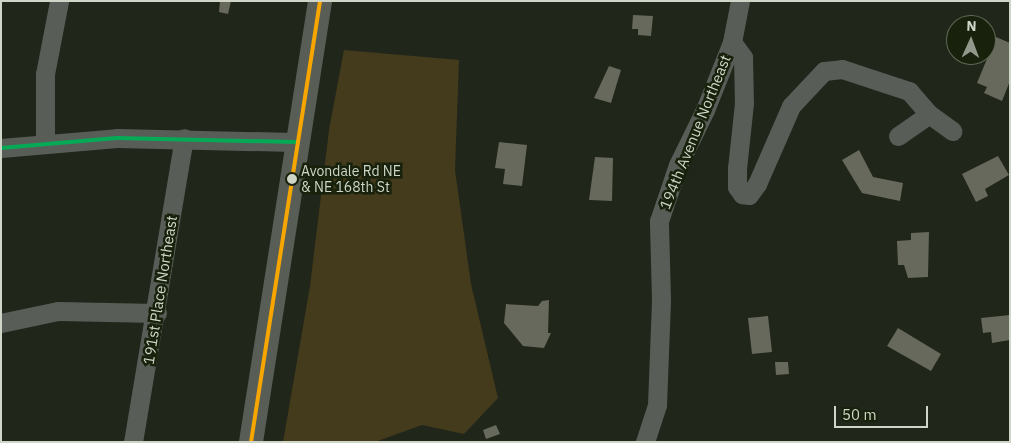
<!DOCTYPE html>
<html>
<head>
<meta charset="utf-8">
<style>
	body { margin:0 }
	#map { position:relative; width:1011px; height:443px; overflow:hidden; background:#202619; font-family:"IBM Plex Sans",sans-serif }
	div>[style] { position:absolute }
	.green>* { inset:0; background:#443a1c }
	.building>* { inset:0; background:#66695b }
	.minor>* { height:19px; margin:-9.5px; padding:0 9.5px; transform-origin:9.5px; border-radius:9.5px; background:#595d58 }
	.major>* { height:24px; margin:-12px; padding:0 12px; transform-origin:12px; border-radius:12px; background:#585d55 }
	.bus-1>* { height:4px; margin:-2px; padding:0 2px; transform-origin:2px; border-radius:2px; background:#06aa56 }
	.bus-2>* { height:4px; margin:-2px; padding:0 2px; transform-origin:2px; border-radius:2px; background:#f7a600 }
	.dots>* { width:14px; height:14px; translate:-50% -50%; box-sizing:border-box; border:2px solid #17210b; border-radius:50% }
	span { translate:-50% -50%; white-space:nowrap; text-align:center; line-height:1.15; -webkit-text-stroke:5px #17210b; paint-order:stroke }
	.bus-label { font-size:14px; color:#cfd6c8 }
	.left { translate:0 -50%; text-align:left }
	.street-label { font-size:15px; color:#cfd6c8 }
	.frame { position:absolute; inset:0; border:2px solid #cfd6c8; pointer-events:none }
	.north { position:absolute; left:946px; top:15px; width:50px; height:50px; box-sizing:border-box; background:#17210b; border:1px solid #616957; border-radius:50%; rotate:2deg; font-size:14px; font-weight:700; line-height:20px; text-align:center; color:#cfd6c8 }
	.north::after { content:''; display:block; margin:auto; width:18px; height:22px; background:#92988b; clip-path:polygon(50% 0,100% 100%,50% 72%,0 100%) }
	.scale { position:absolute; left:834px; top:406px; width:94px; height:22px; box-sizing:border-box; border:2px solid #cfd6c8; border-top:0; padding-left:6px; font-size:15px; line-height:18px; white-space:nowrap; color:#cfd6c8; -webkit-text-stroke:4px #17210b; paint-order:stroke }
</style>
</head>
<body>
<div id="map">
	<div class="green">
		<i style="clip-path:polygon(344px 50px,459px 60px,455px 170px,471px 284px,498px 398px,464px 434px,422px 425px,375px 442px,283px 442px,310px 286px,329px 130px)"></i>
	</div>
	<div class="building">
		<i style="clip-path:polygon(220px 1px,231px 1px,228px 14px,219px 12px)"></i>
		<i style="clip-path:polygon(633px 15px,653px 16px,651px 36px,638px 35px,638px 29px,632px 29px)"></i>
		<i style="clip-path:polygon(996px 37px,1010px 43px,1010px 81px,1002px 101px,984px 93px,987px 87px,977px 83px)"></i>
		<i style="clip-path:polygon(609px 66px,621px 70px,611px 103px,594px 98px)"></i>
		<i style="clip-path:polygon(499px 142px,527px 145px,522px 186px,503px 184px,505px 169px,495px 168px)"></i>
		<i style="clip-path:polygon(859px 150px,873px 177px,903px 183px,900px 201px,862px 193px,842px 160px)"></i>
		<i style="clip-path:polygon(998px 156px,1009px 175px,985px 189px,988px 196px,976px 202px,962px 174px)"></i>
		<i style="clip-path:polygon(595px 157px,613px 158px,612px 201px,589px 200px)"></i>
		<i style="clip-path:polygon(929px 232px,928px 277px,908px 278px,904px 265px,898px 265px,897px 241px,911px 240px,911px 233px)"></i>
		<i style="clip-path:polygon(549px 300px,548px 333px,551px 333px,544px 348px,523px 346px,504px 323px,506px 304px,538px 306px,542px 301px)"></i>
		<i style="clip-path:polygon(1010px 315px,1010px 340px,992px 343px,991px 332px,983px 333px,981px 318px)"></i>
		<i style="clip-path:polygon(768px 316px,772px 352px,752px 354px,748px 318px)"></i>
		<i style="clip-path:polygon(898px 328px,941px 354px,931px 371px,887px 346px)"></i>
		<i style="clip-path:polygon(775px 362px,788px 362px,789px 374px,776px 375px)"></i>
		<i style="clip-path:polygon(496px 425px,500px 434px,486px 439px,483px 430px)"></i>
	</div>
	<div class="minor">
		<i style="left:732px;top:42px;width:19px;rotate:54deg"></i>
		<i style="left:743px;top:57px;width:46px;rotate:88.8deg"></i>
		<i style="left:744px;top:103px;width:65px;rotate:96.1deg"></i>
		<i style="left:737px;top:168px;width:19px;rotate:90deg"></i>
		<i style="left:737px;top:187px;width:9px;rotate:54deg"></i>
		<i style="left:742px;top:194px;width:7px;rotate:8deg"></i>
		<i style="left:749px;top:195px;width:14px;rotate:-54deg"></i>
		<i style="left:757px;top:184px;width:85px;rotate:-66.4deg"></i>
		<i style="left:791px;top:106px;width:48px;rotate:-46.7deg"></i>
		<i style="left:824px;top:71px;width:18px;rotate:-6deg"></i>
		<i style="left:842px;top:69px;width:71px;rotate:18.2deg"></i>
		<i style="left:909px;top:91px;width:30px;rotate:49deg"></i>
		<i style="left:929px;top:114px;width:29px;rotate:36deg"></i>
		<i style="left:898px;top:136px;width:38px;rotate:-35deg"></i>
		<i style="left:45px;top:142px;width:68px;rotate:-90deg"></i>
		<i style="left:45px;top:74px;width:74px;rotate:-79.1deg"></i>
		<i style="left:1px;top:148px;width:116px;rotate:-4.9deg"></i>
		<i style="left:117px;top:138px;width:179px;rotate:1.3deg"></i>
		<i style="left:1px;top:323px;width:58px;rotate:-11.9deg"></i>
		<i style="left:58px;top:311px;width:99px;rotate:1.2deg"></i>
		<i style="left:133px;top:442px;width:308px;rotate:-80.5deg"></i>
		<i style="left:645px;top:442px;width:39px;rotate:-72deg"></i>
		<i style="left:657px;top:405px;width:105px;rotate:-87.8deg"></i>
		<i style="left:661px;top:300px;width:79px;rotate:-91.5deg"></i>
		<i style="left:659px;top:221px;width:59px;rotate:-71.3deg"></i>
		<i style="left:678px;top:165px;width:61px;rotate:-63.9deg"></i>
		<i style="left:705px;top:110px;width:73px;rotate:-68.3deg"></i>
		<i style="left:732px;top:42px;width:42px;rotate:-79deg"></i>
	</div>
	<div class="major">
		<i style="left:251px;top:442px;width:446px;rotate:-81.1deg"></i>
	</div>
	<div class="bus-1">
		<i style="left:1px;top:148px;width:116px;rotate:-4.9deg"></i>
		<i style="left:117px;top:138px;width:179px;rotate:1.3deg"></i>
	</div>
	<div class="bus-2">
		<i style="left:251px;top:442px;width:446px;rotate:-81.1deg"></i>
	</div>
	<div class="dots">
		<i style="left:292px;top:179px;background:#cfd6c8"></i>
	</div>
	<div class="bus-label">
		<span class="left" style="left:301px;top:179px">Avondale Rd NE<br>&amp; NE 168th St</span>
	</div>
	<div class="street-label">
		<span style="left:695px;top:132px;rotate:-68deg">194th Avenue Northeast</span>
		<span style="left:160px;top:290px;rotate:-81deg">191st Place Northeast</span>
	</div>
	<div class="frame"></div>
	<div class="north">N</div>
	<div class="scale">50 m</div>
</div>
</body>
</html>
